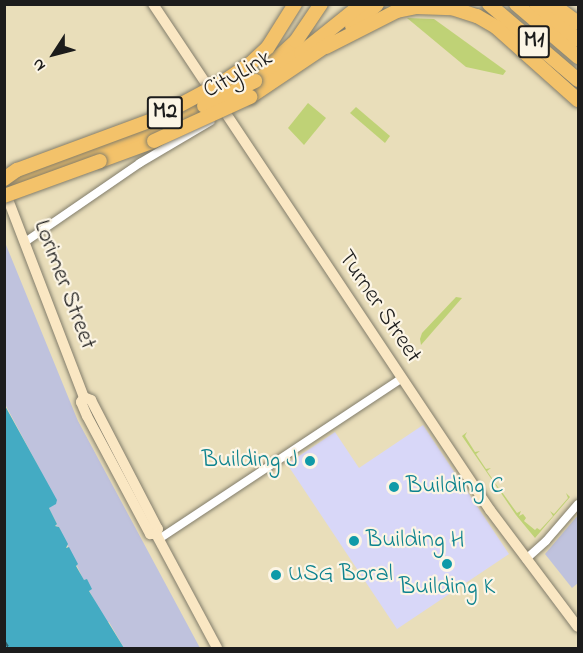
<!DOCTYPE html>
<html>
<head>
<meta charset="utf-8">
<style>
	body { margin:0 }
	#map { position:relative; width:583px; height:653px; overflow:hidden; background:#e9deba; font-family:"Indie Flower",sans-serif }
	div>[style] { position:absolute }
	.built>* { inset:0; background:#d8d7f8 }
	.industrial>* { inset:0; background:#bfc2dd }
	.green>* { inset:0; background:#bfd276 }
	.water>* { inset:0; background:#44abc3 }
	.ferry>* { height:1.5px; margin-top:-0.75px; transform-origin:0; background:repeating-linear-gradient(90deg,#2e5c67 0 8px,transparent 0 14px) }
	.roads { filter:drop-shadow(0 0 2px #827d6b) drop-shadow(0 0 2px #827d6b) }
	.street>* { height:8px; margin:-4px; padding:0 4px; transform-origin:4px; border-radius:4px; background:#fff }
	.secondary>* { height:10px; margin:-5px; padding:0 5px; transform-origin:5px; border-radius:5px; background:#fae7c3 }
	.highway>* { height:14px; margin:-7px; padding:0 7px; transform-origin:7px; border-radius:7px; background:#f3c26a }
	.bridges { filter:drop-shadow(0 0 2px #827d6b) drop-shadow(0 0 2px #827d6b) }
	.highway-bridge>* { height:14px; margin:-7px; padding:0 7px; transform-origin:7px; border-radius:7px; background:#f3c26a }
	.dots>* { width:16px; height:16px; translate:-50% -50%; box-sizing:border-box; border:3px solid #fcf5e5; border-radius:50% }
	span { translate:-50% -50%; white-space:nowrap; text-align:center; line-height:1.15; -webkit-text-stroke:4.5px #fcf5e5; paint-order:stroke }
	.shield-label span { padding:2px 4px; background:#fcf5e5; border:2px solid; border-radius:4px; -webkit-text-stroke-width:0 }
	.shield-label { font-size:22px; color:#1c1c1c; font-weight:700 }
	.street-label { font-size:24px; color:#1c1c1c }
	.culture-label { font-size:24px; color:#0d838f }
	.right { translate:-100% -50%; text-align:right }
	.left { translate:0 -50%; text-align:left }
	.frame { position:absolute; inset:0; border:6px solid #1c1c1c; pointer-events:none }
	.north { position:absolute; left:24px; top:24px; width:60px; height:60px; -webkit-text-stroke:4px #fcf5e5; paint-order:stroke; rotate:234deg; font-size:16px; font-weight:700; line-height:24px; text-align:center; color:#1c1c1c }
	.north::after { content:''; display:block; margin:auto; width:21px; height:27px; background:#1c1c1c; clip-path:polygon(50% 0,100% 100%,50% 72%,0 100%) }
</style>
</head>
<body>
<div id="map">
	<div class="built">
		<i style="clip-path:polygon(423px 425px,509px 554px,397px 629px,287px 464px,335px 432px,359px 468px)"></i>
	</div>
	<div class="industrial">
		<i style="clip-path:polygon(4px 240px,78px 421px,200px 648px,124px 648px,109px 622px,106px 623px,89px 590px,87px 579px,84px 581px,59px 527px,55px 525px,57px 524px,49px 508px,56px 500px,5px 404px)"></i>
		<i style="clip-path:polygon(578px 515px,578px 583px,572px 588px,545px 554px)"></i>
	</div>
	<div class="green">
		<i style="clip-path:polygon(407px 18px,434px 19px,506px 71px,503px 75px,466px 67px)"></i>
		<i style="clip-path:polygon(308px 103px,326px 118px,304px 145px,288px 128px)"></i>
		<i style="clip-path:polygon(356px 107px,390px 136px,385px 143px,350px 113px)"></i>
		<i style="clip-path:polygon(456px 297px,462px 298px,421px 345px,420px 339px,422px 333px)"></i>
		<i style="clip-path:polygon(467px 432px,465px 436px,475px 452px,480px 451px,476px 454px,486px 469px,491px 468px,487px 471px,500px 490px,505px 489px,502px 492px,517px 513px,521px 511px,519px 516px,523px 514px,526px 518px,524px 521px,535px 530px,537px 528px,540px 530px,553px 516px,550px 511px,554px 514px,568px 498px,566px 493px,570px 497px,535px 538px,516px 515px,462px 436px)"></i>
	</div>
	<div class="water">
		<i style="clip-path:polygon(4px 404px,57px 500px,56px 504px,49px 508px,57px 524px,55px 526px,59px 527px,68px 544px,66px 548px,69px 547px,78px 564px,76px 566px,84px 580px,87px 579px,92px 589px,89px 591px,124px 648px,5px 648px)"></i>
	</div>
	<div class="ferry">
		<i style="left:4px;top:640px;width:9px;rotate:58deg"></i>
	</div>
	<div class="roads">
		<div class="street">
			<i style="left:25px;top:242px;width:140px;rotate:-34.5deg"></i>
			<i style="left:140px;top:163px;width:82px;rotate:-30.6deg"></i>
			<i style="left:159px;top:539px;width:291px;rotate:-33.5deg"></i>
			<i style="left:526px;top:559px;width:27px;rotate:-42deg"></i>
			<i style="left:546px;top:541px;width:49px;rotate:-49.1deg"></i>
		</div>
		<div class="secondary">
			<i style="left:153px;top:4px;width:608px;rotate:56.34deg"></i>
			<i style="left:490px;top:510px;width:146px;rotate:53.1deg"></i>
			<i style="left:4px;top:189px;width:223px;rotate:69deg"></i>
			<i style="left:84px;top:397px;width:6px;rotate:121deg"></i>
			<i style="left:81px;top:402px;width:15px;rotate:67deg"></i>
			<i style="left:87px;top:416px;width:134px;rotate:61.9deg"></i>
			<i style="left:150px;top:534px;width:6px"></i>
			<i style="left:84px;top:397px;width:8px;rotate:23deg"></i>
			<i style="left:91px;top:400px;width:145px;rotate:62.6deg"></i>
			<i style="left:158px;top:529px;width:5px;rotate:112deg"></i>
			<i style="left:156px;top:534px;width:129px;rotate:61.8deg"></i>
		</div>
		<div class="highway">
			<i style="left:489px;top:4px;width:117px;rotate:40.5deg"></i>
			<i style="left:516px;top:4px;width:82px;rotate:40.5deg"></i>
			<i style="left:536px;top:4px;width:55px;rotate:40.6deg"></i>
			<i style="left:552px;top:4px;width:32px;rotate:36deg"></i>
			<i style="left:352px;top:26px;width:33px;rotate:-41deg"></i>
			<i style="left:326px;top:47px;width:80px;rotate:-26.9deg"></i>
			<i style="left:397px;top:11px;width:19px;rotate:-12deg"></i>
			<i style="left:416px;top:7px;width:36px;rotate:2deg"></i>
			<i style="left:452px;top:8px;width:26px;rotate:18deg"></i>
			<i style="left:477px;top:16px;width:22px;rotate:30deg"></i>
			<i style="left:496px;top:27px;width:110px;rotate:41.7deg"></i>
			<i style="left:275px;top:60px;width:28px;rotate:-42deg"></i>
			<i style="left:296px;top:41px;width:45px;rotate:-56deg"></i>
			<i style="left:255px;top:81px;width:54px;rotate:-31.3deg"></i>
			<i style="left:301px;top:53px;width:78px;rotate:-38.8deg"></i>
			<i style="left:250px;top:97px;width:99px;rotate:-33.9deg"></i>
			<i style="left:100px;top:161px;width:58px;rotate:-20.3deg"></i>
			<i style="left:7px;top:181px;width:118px;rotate:-19.8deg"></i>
			<i style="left:118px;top:141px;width:93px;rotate:-22.1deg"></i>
		</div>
	</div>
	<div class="bridges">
		<div class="highway-bridge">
			<i style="left:204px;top:106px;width:57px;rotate:-26.1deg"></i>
			<i style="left:154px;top:141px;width:106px;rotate:-24.6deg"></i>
			<i style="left:4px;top:179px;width:16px;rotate:-35deg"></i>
			<i style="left:17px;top:170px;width:144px;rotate:-20.3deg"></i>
			<i style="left:152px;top:120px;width:81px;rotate:-28.2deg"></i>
			<i style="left:223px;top:82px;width:34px;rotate:-34deg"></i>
			<i style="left:251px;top:63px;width:23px;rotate:-43deg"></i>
			<i style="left:268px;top:47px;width:51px;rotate:-57.9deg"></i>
			<i style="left:4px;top:196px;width:102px;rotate:-20deg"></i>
		</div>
	</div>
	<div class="dots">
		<i style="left:310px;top:461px;background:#0f9aa8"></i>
		<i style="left:394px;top:487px;background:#0f9aa8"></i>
		<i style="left:354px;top:541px;background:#0f9aa8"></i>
		<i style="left:447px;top:564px;background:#0f9aa8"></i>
		<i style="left:276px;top:575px;background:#0f9aa8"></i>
	</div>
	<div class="shield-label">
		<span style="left:534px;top:42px">M1</span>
		<span style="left:165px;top:113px">M2</span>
	</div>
	<div class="street-label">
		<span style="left:238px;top:75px;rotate:-29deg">CityLink</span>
		<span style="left:64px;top:285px;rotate:69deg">Lorimer Street</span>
		<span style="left:379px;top:307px;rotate:56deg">Turner Street</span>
	</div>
	<div class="culture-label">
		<span class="right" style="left:298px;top:461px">Building J</span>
		<span class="left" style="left:406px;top:487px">Building C</span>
		<span class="left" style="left:366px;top:541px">Building H</span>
		<span class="left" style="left:288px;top:575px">USG Boral</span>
		<span style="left:447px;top:588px">Building K</span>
	</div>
	<div class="frame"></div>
	<div class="north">N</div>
</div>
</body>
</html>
